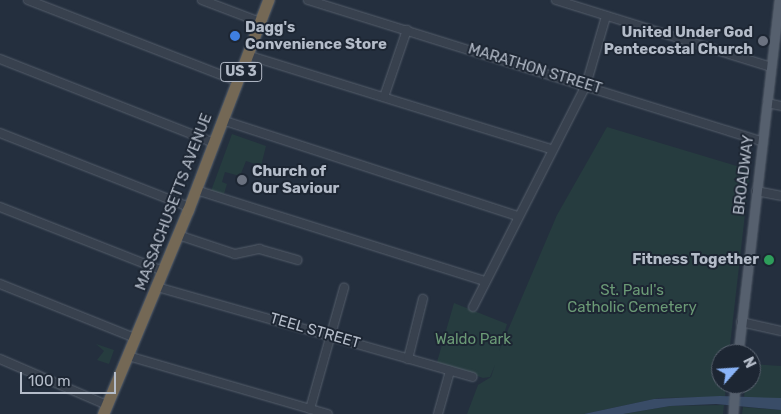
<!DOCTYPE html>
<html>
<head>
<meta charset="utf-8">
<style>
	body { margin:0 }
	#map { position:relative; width:781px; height:414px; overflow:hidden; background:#242f3e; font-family:Rubik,sans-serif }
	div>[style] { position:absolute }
	.green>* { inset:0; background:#263c3f }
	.water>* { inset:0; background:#394c67 }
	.roads { filter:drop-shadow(0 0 1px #565f6c) drop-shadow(0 0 1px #565f6c) }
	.minor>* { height:8px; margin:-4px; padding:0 4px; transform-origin:4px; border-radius:4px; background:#38414e }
	.major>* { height:9px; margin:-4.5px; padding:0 4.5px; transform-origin:4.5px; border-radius:4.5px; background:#56606e }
	.highway>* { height:11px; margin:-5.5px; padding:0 5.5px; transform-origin:5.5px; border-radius:5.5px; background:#746855 }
	.dots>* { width:14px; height:14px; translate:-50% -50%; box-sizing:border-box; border:2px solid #1d2633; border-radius:50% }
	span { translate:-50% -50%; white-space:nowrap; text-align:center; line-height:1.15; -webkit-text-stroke:4px #1d2633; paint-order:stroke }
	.shield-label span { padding:1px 4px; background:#1d2633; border:1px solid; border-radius:4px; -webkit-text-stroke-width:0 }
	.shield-label { font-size:14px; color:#b4bcc9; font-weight:700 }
	.poi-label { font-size:15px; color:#b4bcc9; font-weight:700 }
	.left { translate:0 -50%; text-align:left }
	.right { translate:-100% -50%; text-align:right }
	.street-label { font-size:15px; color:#b4bcc9 }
	.park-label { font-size:15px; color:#6b9a76 }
	.north { position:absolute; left:711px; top:344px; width:50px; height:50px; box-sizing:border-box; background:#1d2633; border:1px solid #59626f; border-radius:50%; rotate:64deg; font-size:14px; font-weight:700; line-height:20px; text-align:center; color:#b4bcc9 }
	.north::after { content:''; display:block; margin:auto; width:18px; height:22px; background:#8ab4f8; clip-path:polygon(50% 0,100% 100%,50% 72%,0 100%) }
	.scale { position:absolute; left:20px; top:372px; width:96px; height:22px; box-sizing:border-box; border:2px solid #b4bcc9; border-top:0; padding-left:6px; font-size:15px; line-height:18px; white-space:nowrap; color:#b4bcc9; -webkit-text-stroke:4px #1d2633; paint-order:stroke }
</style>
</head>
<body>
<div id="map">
	<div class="green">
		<i style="clip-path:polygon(607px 127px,750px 170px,729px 354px,721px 354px,721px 384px,726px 384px,725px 397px,659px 398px,584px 414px,467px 414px,478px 385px,491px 377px,495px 365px,490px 377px,483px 378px,437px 362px,454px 303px,507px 324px,499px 351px,557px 215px)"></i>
		<i style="clip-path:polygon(232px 134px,266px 146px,261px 166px,246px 161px,240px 176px,225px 172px,222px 182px,227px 184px,224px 194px,211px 191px)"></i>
		<i style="clip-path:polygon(96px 344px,114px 350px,109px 364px,97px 360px,104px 351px)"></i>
		<i style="clip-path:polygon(751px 364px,781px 366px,781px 398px,744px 399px,745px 384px,751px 384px)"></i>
		<i style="clip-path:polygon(724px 405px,723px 414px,623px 414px,670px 406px)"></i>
		<i style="clip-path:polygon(743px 407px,781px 410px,781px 414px,742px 414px)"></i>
	</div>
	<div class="water">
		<i style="clip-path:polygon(720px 396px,781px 398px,781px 410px,716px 404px,670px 406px,623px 414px,584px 414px,654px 399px)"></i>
	</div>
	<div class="roads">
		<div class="minor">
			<i style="left:28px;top:0;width:224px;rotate:21.2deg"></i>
			<i style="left:202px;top:0;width:62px;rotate:20.8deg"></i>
			<i style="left:308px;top:0;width:475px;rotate:17.3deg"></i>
			<i style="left:556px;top:0;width:225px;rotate:17.3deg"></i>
			<i style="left:247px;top:55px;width:320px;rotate:17.2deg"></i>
			<i style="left:0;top:59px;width:230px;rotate:21.4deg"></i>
			<i style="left:384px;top:97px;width:71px;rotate:-71.1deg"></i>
			<i style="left:767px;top:103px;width:14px;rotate:12deg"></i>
			<i style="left:222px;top:120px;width:311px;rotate:18deg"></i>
			<i style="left:0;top:133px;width:203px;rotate:21.4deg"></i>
			<i style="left:196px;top:190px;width:303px;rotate:17.5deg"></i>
			<i style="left:756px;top:191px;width:25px;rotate:11deg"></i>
			<i style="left:0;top:207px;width:175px;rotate:21.4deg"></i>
			<i style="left:178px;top:235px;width:60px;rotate:18.4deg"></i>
			<i style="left:235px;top:254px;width:25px;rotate:-12deg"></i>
			<i style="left:259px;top:249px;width:40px;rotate:16deg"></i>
			<i style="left:0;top:284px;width:145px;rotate:21.8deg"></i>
			<i style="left:157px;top:287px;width:328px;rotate:15.9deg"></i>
			<i style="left:473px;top:307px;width:249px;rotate:-63deg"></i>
			<i style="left:586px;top:85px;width:72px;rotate:-73.8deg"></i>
			<i style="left:741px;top:322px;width:41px;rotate:12.7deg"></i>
			<i style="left:128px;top:356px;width:208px;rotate:16.2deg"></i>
			<i style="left:0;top:359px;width:116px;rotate:23.3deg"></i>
			<i style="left:408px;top:359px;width:62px;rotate:-76deg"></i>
			<i style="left:310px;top:409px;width:126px;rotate:-74.3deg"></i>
			<i style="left:438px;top:414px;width:45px;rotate:-74.4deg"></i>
		</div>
		<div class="major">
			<i style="left:738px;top:354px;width:356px;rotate:-83.4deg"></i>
			<i style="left:733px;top:414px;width:30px;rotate:-86deg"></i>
		</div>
		<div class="highway">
			<i style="left:103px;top:414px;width:221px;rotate:-67.4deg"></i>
			<i style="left:188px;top:210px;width:225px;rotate:-69.1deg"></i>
		</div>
	</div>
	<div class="dots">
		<i style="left:235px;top:36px;background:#3f7fe0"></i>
		<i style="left:763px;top:41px;background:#6b7280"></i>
		<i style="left:242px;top:180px;background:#6b7280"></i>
		<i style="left:769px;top:260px;background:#2e9e5b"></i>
	</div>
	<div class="shield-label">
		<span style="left:241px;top:72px">US 3</span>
	</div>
	<div class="poi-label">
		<span class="left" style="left:245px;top:36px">Dagg's<br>Convenience Store</span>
		<span class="right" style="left:753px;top:41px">United Under God<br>Pentecostal Church</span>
		<span class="left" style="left:252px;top:180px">Church of<br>Our Saviour</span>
		<span class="right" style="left:759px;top:260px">Fitness Together</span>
	</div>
	<div class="street-label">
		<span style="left:535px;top:69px;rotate:17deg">MARATHON STREET</span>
		<span style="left:744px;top:175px;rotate:-83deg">BROADWAY</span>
		<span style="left:174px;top:202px;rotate:-69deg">MASSACHUSETTS AVENUE</span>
		<span style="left:315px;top:331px;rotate:16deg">TEEL STREET</span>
	</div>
	<div class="park-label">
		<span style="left:632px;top:299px">St. Paul's<br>Catholic Cemetery</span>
		<span style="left:473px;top:340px">Waldo Park</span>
	</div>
	<div class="north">N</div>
	<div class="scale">100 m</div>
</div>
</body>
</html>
